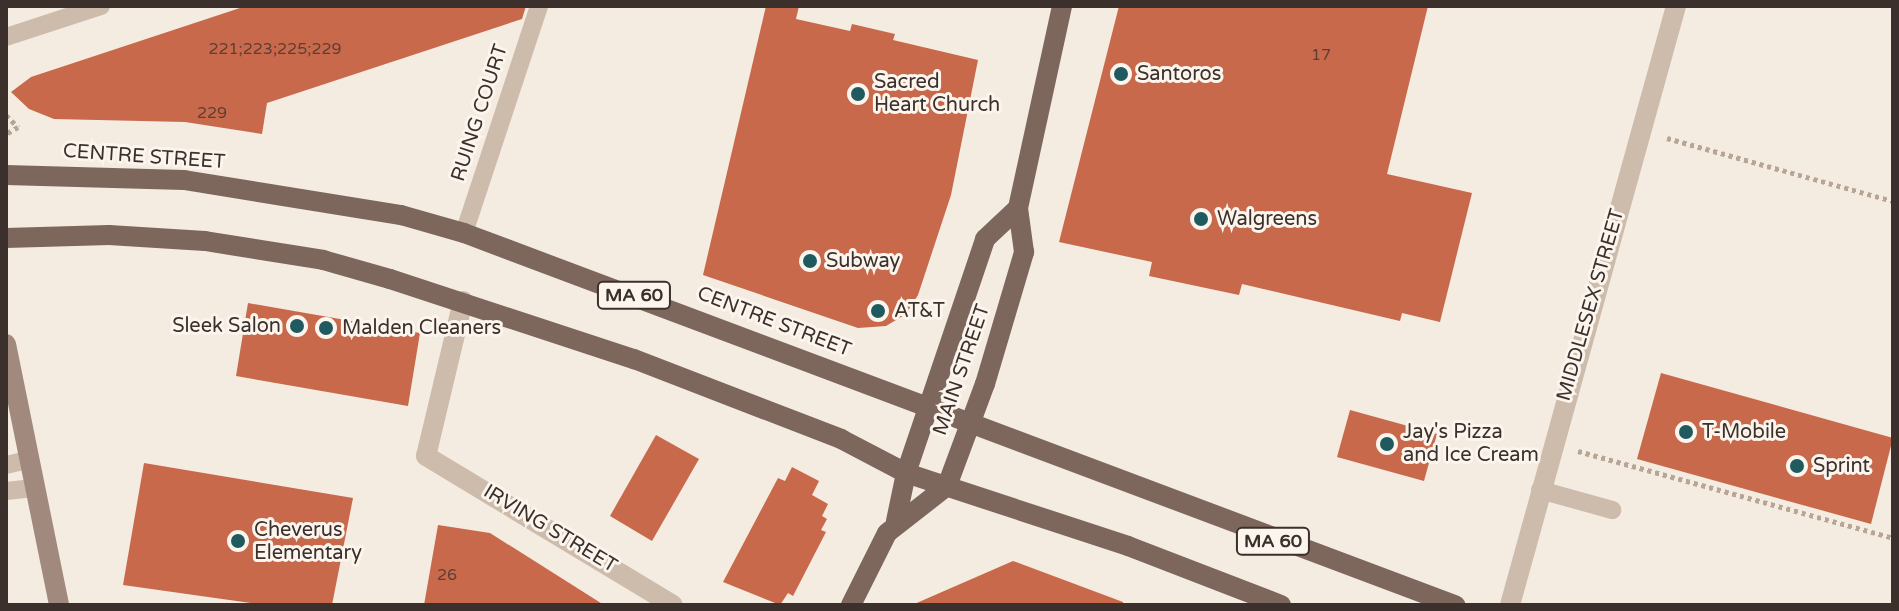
<!DOCTYPE html>
<html>
<head>
<meta charset="utf-8">
<style>
	body { margin:0 }
	#map { position:relative; width:1899px; height:611px; overflow:hidden; background:#f4ebe1; font-family:"Varela Round",sans-serif }
	div>[style] { position:absolute }
	.building>* { inset:0; background:#c8694b }
	.path>* { height:5px; margin-top:-2.5px; transform-origin:0; background:repeating-linear-gradient(90deg,#b9a596 0 4px,transparent 0 8px) }
	.service>* { height:18px; margin:-9px; padding:0 9px; transform-origin:9px; border-radius:9px; background:#cdbbac }
	.tertiary>* { height:20px; margin:-10px; padding:0 10px; transform-origin:10px; border-radius:10px; background:#cdbbac }
	.secondary>* { height:20px; margin:-10px; padding:0 10px; transform-origin:10px; border-radius:10px; background:#a18a7d }
	.primary>* { height:20px; margin:-10px; padding:0 10px; transform-origin:10px; border-radius:10px; background:#7d675c }
	.dots>* { width:22px; height:22px; translate:-50% -50%; box-sizing:border-box; border:4px solid #fbf5ee; border-radius:50% }
	span { translate:-50% -50%; white-space:nowrap; text-align:center; line-height:1.15; -webkit-text-stroke:6px #fbf5ee; paint-order:stroke }
	.number-label { font-size:16px; color:#5e3e33 }
	.number-label span { -webkit-text-stroke-width:0 }
	.shield-label span { padding:2px 6px; background:#fbf5ee; border:2px solid; border-radius:6px; -webkit-text-stroke-width:0 }
	.shield-label { font-size:18px; color:#3b302b; font-weight:700 }
	.poi-label { font-size:20px; color:#3b302b }
	.left { translate:0 -50%; text-align:left }
	.right { translate:-100% -50%; text-align:right }
	.street-label { font-size:20px; color:#3b302b }
	.frame { position:absolute; inset:0; border:8px solid #3b302b; pointer-events:none }
</style>
</head>
<body>
<div id="map">
	<div class="building">
		<i style="clip-path:polygon(246px 6px,526px 6px,522px 19px,267px 103px,262px 134px,185px 122px,54px 119px,29px 109px,11px 92px,31px 77px)"></i>
		<i style="clip-path:polygon(766px 6px,799px 6px,796px 19px,850px 31px,852px 24px,895px 34px,893px 40px,978px 60px,951px 195px,918px 295px,906px 314px,886px 326px,858px 328px,703px 275px)"></i>
		<i style="clip-path:polygon(1119px 6px,1428px 6px,1387px 174px,1472px 193px,1440px 322px,1402px 313px,1400px 321px,1242px 284px,1239px 295px,1149px 276px,1152px 262px,1059px 242px)"></i>
		<i style="clip-path:polygon(248px 303px,420px 333px,408px 406px,236px 376px)"></i>
		<i style="clip-path:polygon(1661px 373px,1893px 438px,1871px 524px,1637px 459px)"></i>
		<i style="clip-path:polygon(1350px 410px,1437px 434px,1424px 481px,1337px 457px)"></i>
		<i style="clip-path:polygon(656px 435px,699px 459px,652px 541px,610px 516px)"></i>
		<i style="clip-path:polygon(144px 463px,353px 498px,332px 605px,264px 605px,123px 585px)"></i>
		<i style="clip-path:polygon(792px 467px,819px 481px,812px 495px,828px 504px,822px 516px,827px 519px,821px 530px,826px 532px,793px 596px,788px 593px,780px 605px,723px 582px,778px 478px,785px 481px)"></i>
		<i style="clip-path:polygon(438px 525px,490px 533px,604px 605px,424px 605px)"></i>
		<i style="clip-path:polygon(1013px 561px,1123px 602px,1123px 605px,912px 605px)"></i>
	</div>
	<div class="path">
		<i style="left:6px;top:115px;width:17px;rotate:45deg"></i>
		<i style="left:18px;top:127px;width:14px;rotate:150deg"></i>
		<i style="left:1667px;top:138px;width:235px;rotate:15.6deg"></i>
		<i style="left:1578px;top:451px;width:327px;rotate:15.4deg"></i>
	</div>
	<div class="service">
		<i style="left:6px;top:37px;width:100px;rotate:-18.1deg"></i>
		<i style="left:464px;top:233px;width:239px;rotate:-71.7deg"></i>
		<i style="left:6px;top:465px;width:23px;rotate:-13deg"></i>
		<i style="left:1540px;top:490px;width:75px;rotate:15.5deg"></i>
		<i style="left:6px;top:491px;width:28px;rotate:-6deg"></i>
	</div>
	<div class="tertiary">
		<i style="left:463px;top:301px;width:159px;rotate:103.4deg"></i>
		<i style="left:426px;top:456px;width:288px;rotate:31.1deg"></i>
		<i style="left:1510px;top:605px;width:622px;rotate:-74.51deg"></i>
	</div>
	<div class="secondary">
		<i style="left:6px;top:344px;width:266px;rotate:78.5deg"></i>
	</div>
	<div class="primary">
		<i style="left:6px;top:175px;width:178px;rotate:1.6deg"></i>
		<i style="left:184px;top:180px;width:220px;rotate:9.2deg"></i>
		<i style="left:401px;top:215px;width:66px;rotate:15.9deg"></i>
		<i style="left:464px;top:233px;width:1059px;rotate:20.58deg"></i>
		<i style="left:6px;top:238px;width:103px;rotate:-1.7deg"></i>
		<i style="left:109px;top:235px;width:96px;rotate:3.6deg"></i>
		<i style="left:205px;top:241px;width:120px;rotate:9.1deg"></i>
		<i style="left:323px;top:260px;width:70px;rotate:15.8deg"></i>
		<i style="left:390px;top:279px;width:257px;rotate:18.2deg"></i>
		<i style="left:634px;top:359px;width:222px;rotate:21.1deg"></i>
		<i style="left:841px;top:439px;width:73px;rotate:27.6deg"></i>
		<i style="left:906px;top:473px;width:234px;rotate:18.2deg"></i>
		<i style="left:1128px;top:546px;width:164px;rotate:21.1deg"></i>
		<i style="left:896px;top:521px;width:49px;rotate:-78.2deg"></i>
		<i style="left:906px;top:473px;width:247px;rotate:-71.3deg"></i>
		<i style="left:985px;top:239px;width:45px;rotate:-43.2deg"></i>
		<i style="left:851px;top:605px;width:80px;rotate:-63.4deg"></i>
		<i style="left:887px;top:533px;width:76px;rotate:-38.1deg"></i>
		<i style="left:947px;top:486px;width:109px;rotate:-69.6deg"></i>
		<i style="left:985px;top:384px;width:138px;rotate:-73.5deg"></i>
		<i style="left:1024px;top:252px;width:44px;rotate:-97.8deg"></i>
		<i style="left:1018px;top:208px;width:207px;rotate:-77.7deg"></i>
	</div>
	<div class="dots">
		<i style="left:1121px;top:74px;background:#1f5a5e"></i>
		<i style="left:858px;top:94px;background:#1f5a5e"></i>
		<i style="left:1201px;top:219px;background:#1f5a5e"></i>
		<i style="left:810px;top:261px;background:#1f5a5e"></i>
		<i style="left:878px;top:311px;background:#1f5a5e"></i>
		<i style="left:297px;top:326px;background:#1f5a5e"></i>
		<i style="left:326px;top:328px;background:#1f5a5e"></i>
		<i style="left:1686px;top:432px;background:#1f5a5e"></i>
		<i style="left:1387px;top:444px;background:#1f5a5e"></i>
		<i style="left:1797px;top:466px;background:#1f5a5e"></i>
		<i style="left:238px;top:541px;background:#1f5a5e"></i>
	</div>
	<div class="number-label">
		<span style="left:275px;top:49px">221;223;225;229</span>
		<span style="left:1321px;top:55px">17</span>
		<span style="left:212px;top:113px">229</span>
		<span style="left:447px;top:575px">26</span>
	</div>
	<div class="shield-label">
		<span style="left:634px;top:295px">MA 60</span>
		<span style="left:1273px;top:541px">MA 60</span>
	</div>
	<div class="poi-label">
		<span class="left" style="left:1137px;top:74px">Santoros</span>
		<span class="left" style="left:874px;top:94px">Sacred<br>Heart Church</span>
		<span class="left" style="left:1217px;top:219px">Walgreens</span>
		<span class="left" style="left:826px;top:261px">Subway</span>
		<span class="left" style="left:894px;top:311px">AT&amp;T</span>
		<span class="right" style="left:281px;top:326px">Sleek Salon</span>
		<span class="left" style="left:342px;top:328px">Malden Cleaners</span>
		<span class="left" style="left:1403px;top:444px">Jay's Pizza<br>and Ice Cream</span>
		<span class="left" style="left:1702px;top:432px">T-Mobile</span>
		<span class="left" style="left:1813px;top:466px">Sprint</span>
		<span class="left" style="left:254px;top:542px">Cheverus<br>Elementary</span>
	</div>
	<div class="street-label">
		<span style="left:480px;top:113px;rotate:-72deg">RUING COURT</span>
		<span style="left:144px;top:157px;rotate:4deg">CENTRE STREET</span>
		<span style="left:1591px;top:305px;rotate:-74deg">MIDDLESEX STREET</span>
		<span style="left:774px;top:322px;rotate:21deg">CENTRE STREET</span>
		<span style="left:962px;top:370px;rotate:-71deg">MAIN STREET</span>
		<span style="left:550px;top:529px;rotate:31deg">IRVING STREET</span>
	</div>
	<div class="frame"></div>
</div>
</body>
</html>
